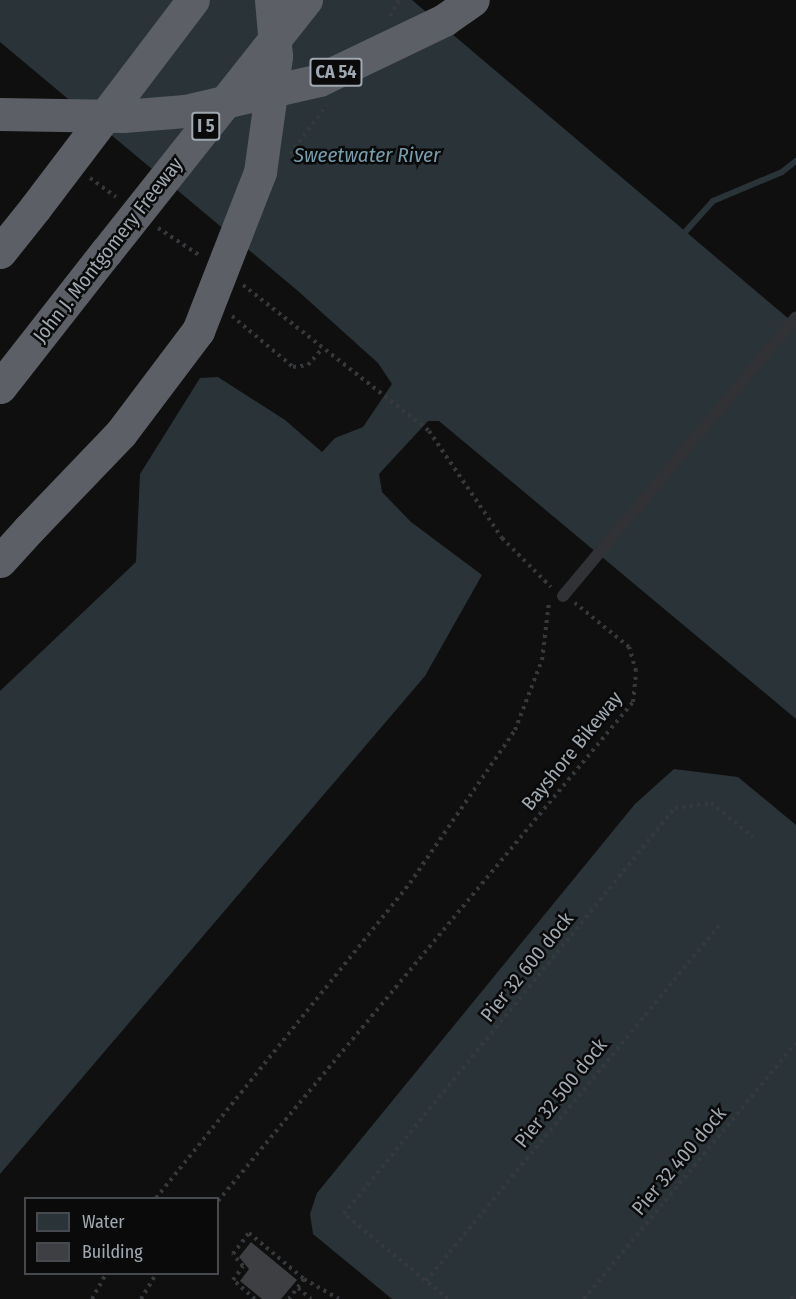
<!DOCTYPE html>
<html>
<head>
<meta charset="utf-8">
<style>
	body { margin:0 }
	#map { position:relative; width:796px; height:1299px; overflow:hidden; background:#0f0f10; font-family:"Fira Sans Condensed",sans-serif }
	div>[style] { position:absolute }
	.water>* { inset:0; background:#293338 }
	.stream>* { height:6px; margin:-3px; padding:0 3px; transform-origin:3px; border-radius:3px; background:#293338 }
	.building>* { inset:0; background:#3e3f43 }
	.path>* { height:4px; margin-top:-2px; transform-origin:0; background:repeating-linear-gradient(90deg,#36393c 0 3px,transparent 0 7.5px) }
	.lane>* { height:12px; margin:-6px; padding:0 6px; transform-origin:6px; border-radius:6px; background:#303235 }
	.highway>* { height:33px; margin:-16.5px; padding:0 16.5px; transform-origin:16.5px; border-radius:16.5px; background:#5c6066 }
	.path-bridge>* { height:4px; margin-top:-2px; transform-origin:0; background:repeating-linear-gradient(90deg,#36393c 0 3px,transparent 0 7.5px) }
	.highway-bridge>* { height:33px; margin:-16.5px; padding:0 16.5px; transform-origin:16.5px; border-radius:16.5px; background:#5c6066 }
	span { translate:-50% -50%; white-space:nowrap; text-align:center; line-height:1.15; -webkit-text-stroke:5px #0a0a0b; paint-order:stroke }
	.shield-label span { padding:2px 4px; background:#0a0a0b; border:2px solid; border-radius:4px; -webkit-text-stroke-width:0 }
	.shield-label { font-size:18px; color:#a0a8b1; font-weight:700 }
	.street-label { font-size:20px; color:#a0a8b1 }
	.water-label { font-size:21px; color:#779cac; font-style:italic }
	.legend { position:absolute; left:24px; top:1197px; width:195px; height:78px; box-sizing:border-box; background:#0a0a0b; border:2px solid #46494d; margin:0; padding:8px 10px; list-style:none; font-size:18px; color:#a0a8b1 }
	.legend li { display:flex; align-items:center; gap:12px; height:30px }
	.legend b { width:30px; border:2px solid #46494d }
</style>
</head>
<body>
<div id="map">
	<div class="water">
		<i style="clip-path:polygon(0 0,412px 0,796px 325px,796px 719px,439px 421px,428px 421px,379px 474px,382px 492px,411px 522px,482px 575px,425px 676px,0 1174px,0 691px,136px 562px,140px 474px,200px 378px,218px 377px,285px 420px,322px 452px,335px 438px,363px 427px,392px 384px,378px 363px,298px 291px,0 42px)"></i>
		<i style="clip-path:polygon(674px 769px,738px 777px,796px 825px,796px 1299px,392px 1299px,313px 1234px,310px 1214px,317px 1193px,635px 804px)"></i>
	</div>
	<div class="stream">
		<i style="left:686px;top:231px;width:40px;rotate:-48deg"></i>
		<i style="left:713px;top:201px;width:75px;rotate:-22.8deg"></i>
		<i style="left:782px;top:172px;width:18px;rotate:-38deg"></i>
	</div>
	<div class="building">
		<i style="clip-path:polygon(251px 1242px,297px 1280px,281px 1299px,262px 1299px,240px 1281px,249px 1269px,239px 1257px)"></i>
	</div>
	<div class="path">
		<i style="left:90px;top:178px;width:32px;rotate:36deg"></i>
		<i style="left:158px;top:228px;width:49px;rotate:33.4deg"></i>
		<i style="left:243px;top:285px;width:236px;rotate:38.1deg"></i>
		<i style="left:429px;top:431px;width:130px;rotate:55.7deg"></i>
		<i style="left:502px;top:538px;width:69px;rotate:45deg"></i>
		<i style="left:232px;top:316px;width:80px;rotate:39.9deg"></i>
		<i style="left:293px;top:367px;width:15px;rotate:-8deg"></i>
		<i style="left:308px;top:365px;width:21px;rotate:-49deg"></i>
		<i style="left:156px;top:1198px;width:405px;rotate:-51.1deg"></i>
		<i style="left:410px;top:883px;width:186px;rotate:-55.5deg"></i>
		<i style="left:515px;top:730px;width:75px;rotate:-68.9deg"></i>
		<i style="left:542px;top:660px;width:58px;rotate:-83.1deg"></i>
		<i style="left:218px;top:1201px;width:649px;rotate:-50.25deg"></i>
		<i style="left:633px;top:702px;width:31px;rotate:-84deg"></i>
		<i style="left:636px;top:671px;width:25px;rotate:-106deg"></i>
		<i style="left:629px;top:647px;width:70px;rotate:-140.8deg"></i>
		<i style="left:304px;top:1279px;width:40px;rotate:29.7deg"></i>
		<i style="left:426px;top:1281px;width:462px;rotate:-50.5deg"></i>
		<i style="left:298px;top:1288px;width:17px;rotate:40deg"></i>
		<i style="left:92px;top:1299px;width:29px;rotate:-61deg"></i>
		<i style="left:141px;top:1299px;width:29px;rotate:-59deg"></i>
		<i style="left:255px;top:1299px;width:29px;rotate:-139deg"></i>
		<i style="left:233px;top:1280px;width:17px;rotate:-54deg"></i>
		<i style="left:243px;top:1266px;width:16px;rotate:-130deg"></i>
		<i style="left:233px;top:1254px;width:26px;rotate:-53deg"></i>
		<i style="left:249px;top:1233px;width:72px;rotate:39.9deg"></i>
		<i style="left:304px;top:1279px;width:25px;rotate:127deg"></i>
		<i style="left:448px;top:1299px;width:134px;rotate:-140.7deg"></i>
		<i style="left:344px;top:1214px;width:524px;rotate:-50.81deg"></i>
		<i style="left:675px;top:808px;width:36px;rotate:-8deg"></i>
		<i style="left:711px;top:803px;width:54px;rotate:39deg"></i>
		<i style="left:584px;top:1299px;width:332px;rotate:-50.4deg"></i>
		<i style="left:791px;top:1299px;width:8px;rotate:-50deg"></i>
	</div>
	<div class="lane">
		<i style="left:563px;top:596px;width:363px;rotate:-50.1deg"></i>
	</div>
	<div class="highway">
		<i style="left:0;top:252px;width:56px;rotate:-51.5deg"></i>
		<i style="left:0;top:387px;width:172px;rotate:-51.9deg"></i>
		<i style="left:0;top:561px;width:43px;rotate:-47.8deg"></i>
	</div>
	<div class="path-bridge">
		<i style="left:390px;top:16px;width:18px;rotate:-61deg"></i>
		<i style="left:290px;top:154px;width:61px;rotate:-52.9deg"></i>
	</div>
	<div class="highway-bridge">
		<i style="left:0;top:114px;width:123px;rotate:0.9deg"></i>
		<i style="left:123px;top:116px;width:62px;rotate:-4.6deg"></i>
		<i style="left:185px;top:111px;width:138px;rotate:-13deg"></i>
		<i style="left:319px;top:80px;width:139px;rotate:-25.6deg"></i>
		<i style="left:444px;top:20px;width:35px;rotate:-35deg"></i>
		<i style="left:35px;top:208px;width:261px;rotate:-52.8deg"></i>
		<i style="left:106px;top:252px;width:322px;rotate:-51.6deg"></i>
		<i style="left:29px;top:529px;width:133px;rotate:-46.2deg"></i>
		<i style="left:121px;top:433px;width:128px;rotate:-53deg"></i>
		<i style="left:198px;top:331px;width:171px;rotate:-68.7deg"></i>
		<i style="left:260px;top:172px;width:117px;rotate:-82.1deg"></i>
		<i style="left:276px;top:56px;width:56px;rotate:-95.1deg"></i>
	</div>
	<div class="shield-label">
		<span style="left:336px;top:72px">CA 54</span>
		<span style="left:206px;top:126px">I 5</span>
	</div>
	<div class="street-label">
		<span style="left:108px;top:250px;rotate:-52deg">John J. Montgomery Freeway</span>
		<span style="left:572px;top:751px;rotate:-51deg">Bayshore Bikeway</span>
		<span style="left:527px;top:967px;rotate:-51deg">Pier 32 600 dock</span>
		<span style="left:561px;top:1093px;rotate:-51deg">Pier 32 500 dock</span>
		<span style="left:679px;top:1161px;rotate:-50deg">Pier 32 400 dock</span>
	</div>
	<div class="water-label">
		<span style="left:367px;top:155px">Sweetwater River</span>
	</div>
	<ul class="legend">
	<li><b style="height:16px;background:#293338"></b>Water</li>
	<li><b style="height:16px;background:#3e3f43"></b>Building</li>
	</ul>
</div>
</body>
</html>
